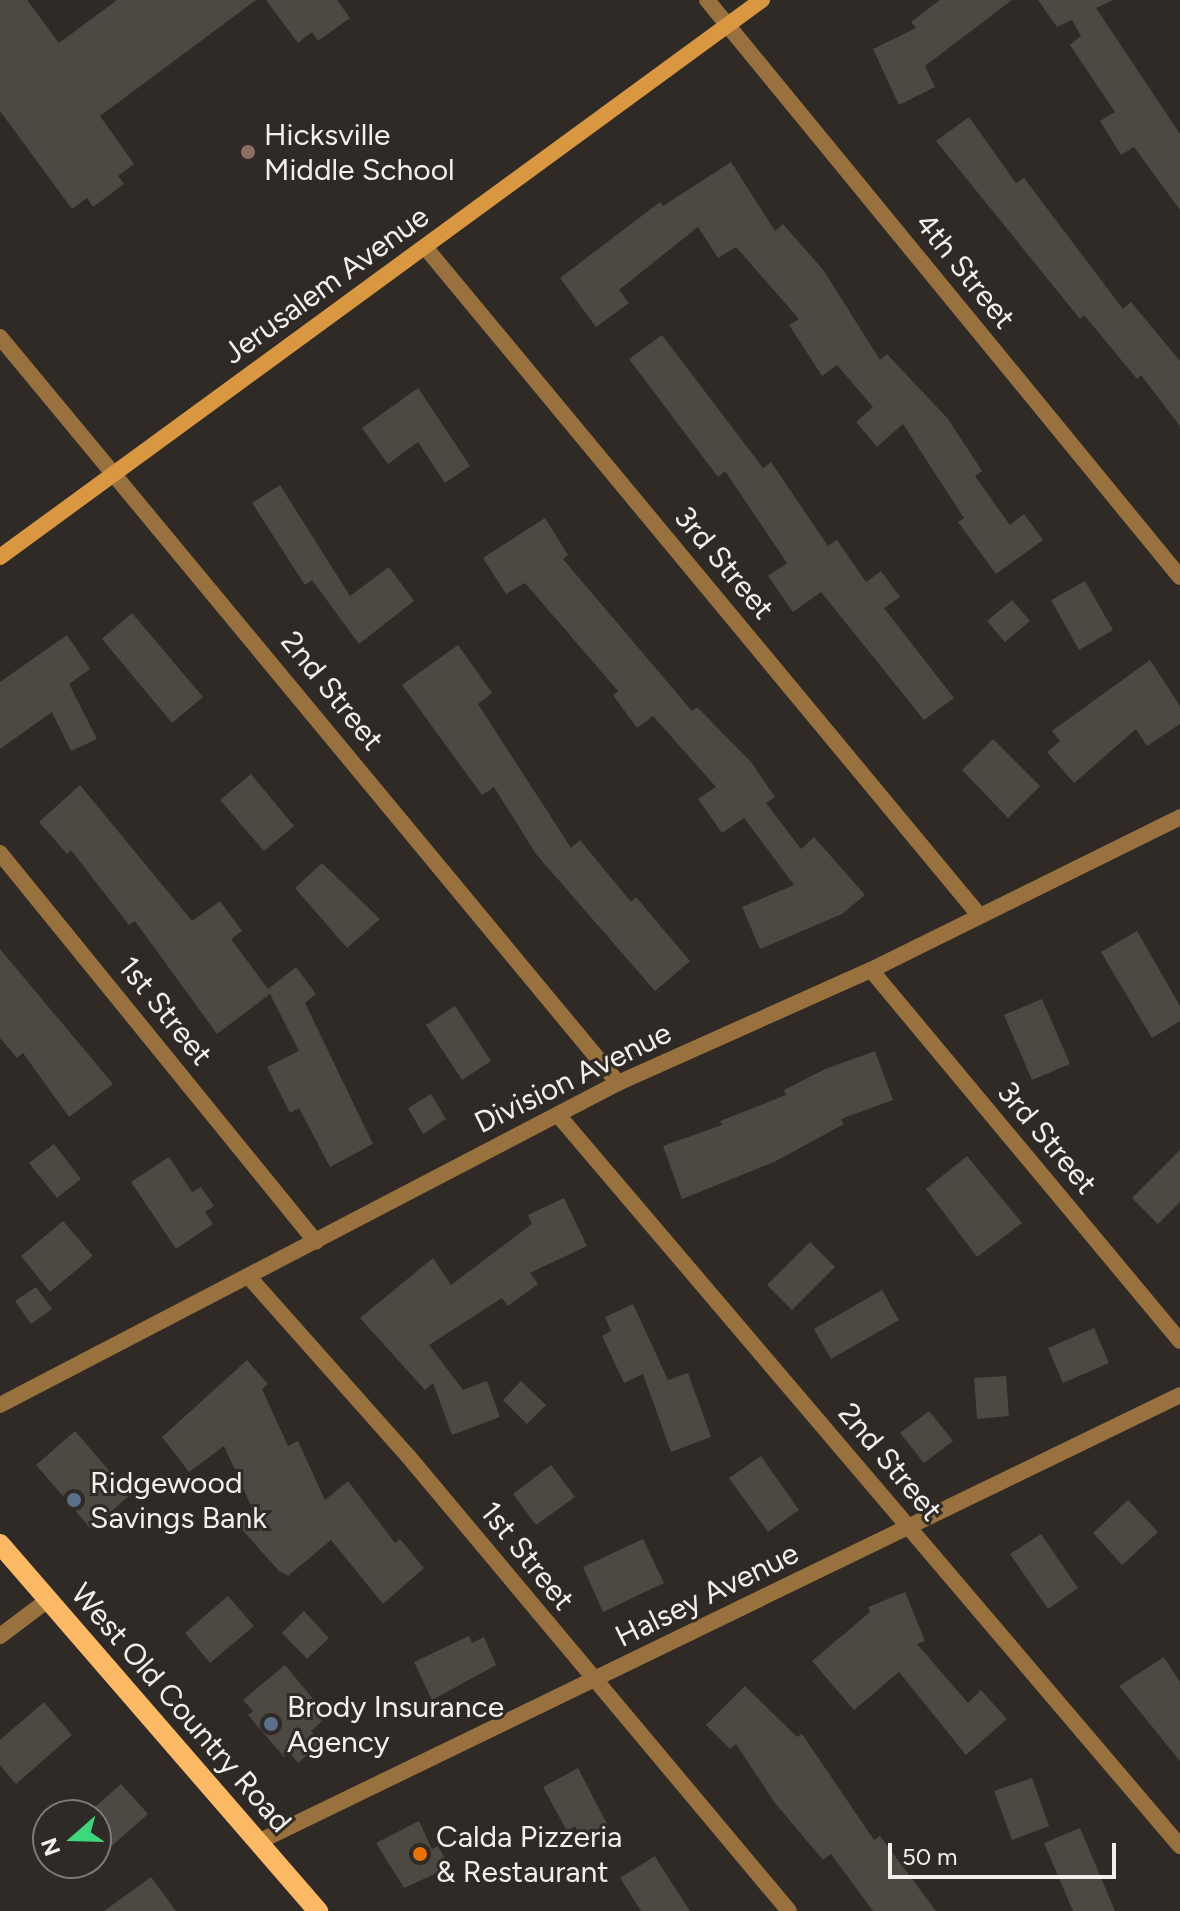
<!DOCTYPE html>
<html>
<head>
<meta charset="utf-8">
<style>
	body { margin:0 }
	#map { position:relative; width:1180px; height:1911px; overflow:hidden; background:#2f2a26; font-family:Figtree,sans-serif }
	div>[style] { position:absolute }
	.building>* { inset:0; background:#4c4842 }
	.minor>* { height:16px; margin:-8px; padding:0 8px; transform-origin:8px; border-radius:8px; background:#99713e }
	.secondary>* { height:16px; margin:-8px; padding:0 8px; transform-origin:8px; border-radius:8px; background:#d89740 }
	.primary>* { height:20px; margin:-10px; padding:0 10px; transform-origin:10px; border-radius:10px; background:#fcb965 }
	.dots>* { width:22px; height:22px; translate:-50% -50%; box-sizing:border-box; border:4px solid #2f2a26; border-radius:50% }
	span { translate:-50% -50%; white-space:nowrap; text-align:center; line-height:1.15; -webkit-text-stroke:6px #2f2a26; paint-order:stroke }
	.poi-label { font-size:30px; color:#f2efec }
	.left { translate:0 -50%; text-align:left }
	.street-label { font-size:30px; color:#f2efec }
	.north { position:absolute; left:32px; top:1799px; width:80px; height:80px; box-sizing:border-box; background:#2f2a26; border:2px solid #7d7975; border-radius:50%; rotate:250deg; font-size:22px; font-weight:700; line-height:32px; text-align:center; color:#f2efec }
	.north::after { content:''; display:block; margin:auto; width:28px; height:36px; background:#3fd77d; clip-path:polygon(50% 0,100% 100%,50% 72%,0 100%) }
	.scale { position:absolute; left:888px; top:1843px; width:228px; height:36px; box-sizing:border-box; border:4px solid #f2efec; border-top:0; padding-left:10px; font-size:24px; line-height:28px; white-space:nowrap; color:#f2efec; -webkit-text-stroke:6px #2f2a26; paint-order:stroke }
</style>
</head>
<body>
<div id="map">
	<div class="building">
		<i style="clip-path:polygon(0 0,27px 0,59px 43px,117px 0,256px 0,100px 116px,134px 164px,118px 176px,124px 184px,93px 207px,87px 198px,72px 209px,0 111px)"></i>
		<i style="clip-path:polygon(266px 0,337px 0,350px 18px,318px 41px,312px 32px,298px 43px)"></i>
		<i style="clip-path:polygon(940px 0,1012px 0,925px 66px,935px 87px,899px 105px,873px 49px,916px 28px,911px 22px)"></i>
		<i style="clip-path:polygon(1038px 0,1113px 0,1096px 8px,1180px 134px,1180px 210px,1134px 147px,1121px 155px,1100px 121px,1115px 112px,1070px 45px,1081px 36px,1072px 20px,1057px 27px)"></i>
		<i style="clip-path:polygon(969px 117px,1016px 183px,1024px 178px,1123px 309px,1131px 302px,1180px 361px,1180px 426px,1141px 375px,1137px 379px,1084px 315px,1080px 319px,936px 141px)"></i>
		<i style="clip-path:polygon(731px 162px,775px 231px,783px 224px,824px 271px,880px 360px,887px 354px,948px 419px,982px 471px,975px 476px,1010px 525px,1024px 514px,1043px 540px,996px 574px,958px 522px,964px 518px,903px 424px,877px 447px,856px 422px,873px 407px,837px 365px,822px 376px,789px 325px,799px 319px,736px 247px,718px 258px,698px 227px,619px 290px,629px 303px,596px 327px,560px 278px,660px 202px,663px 206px)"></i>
		<i style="clip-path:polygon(662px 335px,763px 468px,771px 462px,828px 546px,837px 540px,866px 582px,881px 571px,900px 597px,884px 608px,954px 698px,924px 720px,821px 592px,793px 612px,768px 576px,787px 563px,725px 471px,718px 477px,629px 359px)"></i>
		<i style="clip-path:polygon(418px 388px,470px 466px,445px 483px,418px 442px,388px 464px,362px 428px)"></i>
		<i style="clip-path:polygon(280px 485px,350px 596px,389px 567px,414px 601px,359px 644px,312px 580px,305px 585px,252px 503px)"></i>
		<i style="clip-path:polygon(545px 518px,568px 555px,563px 559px,692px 711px,697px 707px,751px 762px,775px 797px,766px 803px,801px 849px,814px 837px,865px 895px,842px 914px,760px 949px,742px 907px,794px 885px,744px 818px,722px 833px,698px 799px,716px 787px,653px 716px,637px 728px,613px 695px,618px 691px,525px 583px,506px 594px,483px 558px)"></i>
		<i style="clip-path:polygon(1085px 581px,1113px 630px,1079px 650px,1051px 600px)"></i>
		<i style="clip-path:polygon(1012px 600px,1030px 621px,1005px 642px,987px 621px)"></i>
		<i style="clip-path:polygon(132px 613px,203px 697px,172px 723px,102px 639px)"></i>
		<i style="clip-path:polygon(67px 635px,90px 669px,69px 684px,97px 739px,71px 751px,52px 712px,0 749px,0 682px)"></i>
		<i style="clip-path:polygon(458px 645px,492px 693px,478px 704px,571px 848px,580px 840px,631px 902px,636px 897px,690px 961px,655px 991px,536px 854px,494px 787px,482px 795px,402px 685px)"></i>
		<i style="clip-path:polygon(1150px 660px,1180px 706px,1180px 724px,1147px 746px,1136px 729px,1074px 783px,1047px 752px,1060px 741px,1052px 731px)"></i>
		<i style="clip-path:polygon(993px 739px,1040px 786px,1008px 818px,962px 770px)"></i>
		<i style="clip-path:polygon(251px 774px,294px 826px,264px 851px,220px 800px)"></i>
		<i style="clip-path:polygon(80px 785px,192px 921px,220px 901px,242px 931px,231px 939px,268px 989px,296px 967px,316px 994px,305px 1003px,373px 1144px,330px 1167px,299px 1108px,290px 1113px,267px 1067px,299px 1051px,270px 994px,217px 1034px,135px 921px,129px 925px,71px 850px,67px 854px,39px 822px)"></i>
		<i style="clip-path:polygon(322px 863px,380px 919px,347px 948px,295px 888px)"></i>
		<i style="clip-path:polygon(1137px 931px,1180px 1006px,1180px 1021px,1152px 1038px,1101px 952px)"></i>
		<i style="clip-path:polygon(0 949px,113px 1084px,69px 1117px,23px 1053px,17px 1058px,0 1038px)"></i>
		<i style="clip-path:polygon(1042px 999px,1070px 1064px,1032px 1080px,1004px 1015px)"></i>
		<i style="clip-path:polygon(455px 1006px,491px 1061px,462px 1080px,426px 1025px)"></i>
		<i style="clip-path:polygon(875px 1051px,893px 1100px,841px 1119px,844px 1124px,774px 1162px,682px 1199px,663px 1146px,722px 1125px,720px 1121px,786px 1095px,784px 1090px,823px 1070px)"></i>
		<i style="clip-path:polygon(431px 1094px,446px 1119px,423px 1134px,408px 1108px)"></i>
		<i style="clip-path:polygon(54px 1144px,81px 1179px,57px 1198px,29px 1163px)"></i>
		<i style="clip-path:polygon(1180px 1150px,1180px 1202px,1158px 1224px,1132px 1198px)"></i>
		<i style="clip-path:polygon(967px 1156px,1022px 1223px,977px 1257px,926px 1189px)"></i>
		<i style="clip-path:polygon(169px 1157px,192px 1192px,201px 1187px,214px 1206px,205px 1212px,213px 1224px,176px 1249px,131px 1182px)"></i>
		<i style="clip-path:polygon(564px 1198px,587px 1246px,530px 1273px,538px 1284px,508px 1306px,502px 1298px,429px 1345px,463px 1390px,487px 1381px,500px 1417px,452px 1435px,433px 1383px,425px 1390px,360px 1318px,433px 1258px,451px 1285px,532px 1224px,528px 1215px)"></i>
		<i style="clip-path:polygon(63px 1221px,93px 1256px,50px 1292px,21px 1256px)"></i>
		<i style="clip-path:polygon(810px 1242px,835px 1267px,792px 1310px,767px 1285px)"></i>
		<i style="clip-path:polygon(36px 1287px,52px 1309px,31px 1324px,15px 1301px)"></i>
		<i style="clip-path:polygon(882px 1290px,899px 1320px,831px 1359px,814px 1329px)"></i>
		<i style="clip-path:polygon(633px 1304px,668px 1380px,688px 1373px,711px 1437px,671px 1452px,643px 1374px,624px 1383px,602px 1336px,611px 1331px,605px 1317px)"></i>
		<i style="clip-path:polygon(1094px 1328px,1109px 1363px,1063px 1383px,1048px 1348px)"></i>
		<i style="clip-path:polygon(247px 1360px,268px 1384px,262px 1389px,288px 1446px,298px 1441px,325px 1500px,348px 1481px,395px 1543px,400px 1539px,424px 1568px,383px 1604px,331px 1540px,288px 1576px,279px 1571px,237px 1524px,253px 1510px,224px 1446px,189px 1472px,162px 1437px)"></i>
		<i style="clip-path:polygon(1006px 1376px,1009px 1416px,977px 1419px,974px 1378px)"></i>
		<i style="clip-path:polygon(521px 1381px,546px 1405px,527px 1424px,503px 1400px)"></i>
		<i style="clip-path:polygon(929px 1411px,953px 1441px,924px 1463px,900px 1433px)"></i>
		<i style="clip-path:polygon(75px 1431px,130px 1495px,91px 1529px,36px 1465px)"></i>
		<i style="clip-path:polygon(761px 1456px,799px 1510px,768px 1532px,729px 1478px)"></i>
		<i style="clip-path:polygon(551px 1465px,575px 1497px,536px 1525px,513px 1494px)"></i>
		<i style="clip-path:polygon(1128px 1500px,1158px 1532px,1122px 1565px,1093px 1533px)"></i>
		<i style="clip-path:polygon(1041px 1534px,1078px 1588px,1048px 1609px,1010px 1554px)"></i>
		<i style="clip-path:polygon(643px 1539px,664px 1583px,603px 1612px,583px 1567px)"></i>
		<i style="clip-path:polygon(905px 1592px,925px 1641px,917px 1644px,968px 1703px,981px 1690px,1007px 1719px,966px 1755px,899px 1672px,854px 1710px,812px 1661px,870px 1612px,868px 1607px)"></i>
		<i style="clip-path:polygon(228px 1596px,254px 1626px,210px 1663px,185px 1633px)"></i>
		<i style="clip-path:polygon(304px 1611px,329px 1638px,307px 1659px,282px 1633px)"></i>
		<i style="clip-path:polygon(469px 1636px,472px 1643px,484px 1637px,496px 1665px,432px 1700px,414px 1662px)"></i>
		<i style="clip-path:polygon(1164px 1657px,1180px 1682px,1180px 1761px,1119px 1686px)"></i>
		<i style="clip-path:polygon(285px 1665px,327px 1716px,311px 1731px,321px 1743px,298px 1763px,289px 1752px,284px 1757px,248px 1715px,253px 1711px,243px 1700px)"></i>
		<i style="clip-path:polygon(745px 1686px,797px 1737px,802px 1734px,874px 1840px,880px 1836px,936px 1911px,873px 1911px,831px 1854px,823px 1860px,775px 1803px,736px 1744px,730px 1749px,706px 1725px)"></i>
		<i style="clip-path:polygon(44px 1702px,72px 1735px,16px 1784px,0 1765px,0 1740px)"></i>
		<i style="clip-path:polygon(578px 1768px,609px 1828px,584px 1841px,575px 1826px,567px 1831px,543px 1787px)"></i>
		<i style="clip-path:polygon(1032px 1778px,1049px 1826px,1012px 1840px,994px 1791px)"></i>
		<i style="clip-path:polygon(121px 1784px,148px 1814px,107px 1850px,96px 1838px,96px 1806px)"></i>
		<i style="clip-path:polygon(419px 1821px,432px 1849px,438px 1846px,450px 1867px,404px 1888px,376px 1843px)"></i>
		<i style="clip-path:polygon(1080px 1828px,1115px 1911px,1073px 1911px,1044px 1843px)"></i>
		<i style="clip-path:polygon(655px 1856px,662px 1868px,690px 1911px,641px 1911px,620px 1878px)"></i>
		<i style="clip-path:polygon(151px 1877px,176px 1911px,104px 1911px)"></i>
	</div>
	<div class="minor">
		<i style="left:707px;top:0;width:746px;rotate:50.66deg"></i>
		<i style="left:425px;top:247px;width:868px;rotate:50.33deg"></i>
		<i style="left:0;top:337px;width:969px;rotate:50.36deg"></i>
		<i style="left:0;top:853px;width:501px;rotate:50.91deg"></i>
		<i style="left:871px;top:970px;width:483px;rotate:50.2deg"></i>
		<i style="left:558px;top:1115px;width:960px;rotate:49.61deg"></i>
		<i style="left:249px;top:1277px;width:239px;rotate:48.4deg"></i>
		<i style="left:408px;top:1456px;width:593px;rotate:50.06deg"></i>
		<i style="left:0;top:1405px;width:697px;rotate:-27.52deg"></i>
		<i style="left:618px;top:1083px;width:277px;rotate:-24.1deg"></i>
		<i style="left:871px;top:970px;width:345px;rotate:-26.3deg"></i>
		<i style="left:0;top:1636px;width:60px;rotate:-36.9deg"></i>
		<i style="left:258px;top:1842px;width:1025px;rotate:-25.86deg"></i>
	</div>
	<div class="secondary">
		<i style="left:0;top:557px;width:944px;rotate:-36.17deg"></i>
	</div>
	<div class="primary">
		<i style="left:0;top:1544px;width:486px;rotate:49.1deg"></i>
	</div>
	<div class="dots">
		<i style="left:248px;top:152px;background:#8d6e63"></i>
		<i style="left:74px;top:1500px;background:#5c6f8a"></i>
		<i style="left:271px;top:1724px;background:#5c6f8a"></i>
		<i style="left:420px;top:1854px;background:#e8710a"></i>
	</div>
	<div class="poi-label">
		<span class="left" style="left:264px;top:152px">Hicksville<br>Middle School</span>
		<span class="left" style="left:90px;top:1500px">Ridgewood<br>Savings Bank</span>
		<span class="left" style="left:287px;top:1724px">Brody Insurance<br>Agency</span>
		<span class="left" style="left:436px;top:1854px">Calda Pizzeria<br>&amp; Restaurant</span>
	</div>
	<div class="street-label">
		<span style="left:965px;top:271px;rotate:51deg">4th Street</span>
		<span style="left:326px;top:285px;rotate:-36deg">Jerusalem Avenue</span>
		<span style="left:724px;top:563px;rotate:50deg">3rd Street</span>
		<span style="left:332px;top:691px;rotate:51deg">2nd Street</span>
		<span style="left:165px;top:1011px;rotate:51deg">1st Street</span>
		<span style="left:573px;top:1078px;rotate:-26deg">Division Avenue</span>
		<span style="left:1047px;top:1138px;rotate:50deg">3rd Street</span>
		<span style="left:890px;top:1462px;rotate:50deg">2nd Street</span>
		<span style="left:527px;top:1556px;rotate:51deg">1st Street</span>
		<span style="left:707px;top:1595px;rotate:-26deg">Halsey Avenue</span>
		<span style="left:181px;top:1708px;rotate:49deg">West Old Country Road</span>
	</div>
	<div class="north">N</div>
	<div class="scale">50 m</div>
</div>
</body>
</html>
